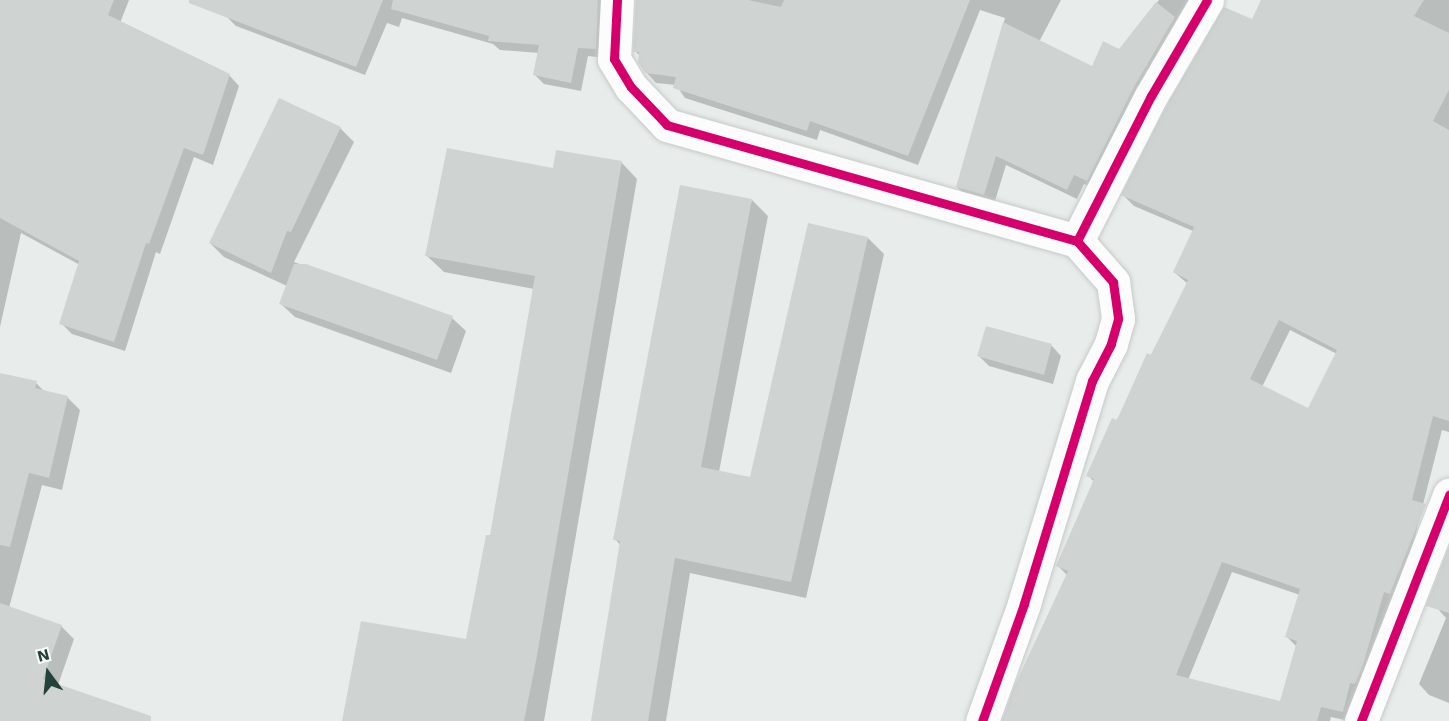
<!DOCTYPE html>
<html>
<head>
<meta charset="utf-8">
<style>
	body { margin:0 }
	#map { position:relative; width:1449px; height:721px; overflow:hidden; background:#e8edeb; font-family:"Work Sans",sans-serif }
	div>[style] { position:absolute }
	.shadow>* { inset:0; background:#0003 }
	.building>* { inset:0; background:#cfd4d2 }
	.roads { filter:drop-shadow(0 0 2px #c5cac8) drop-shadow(0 0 2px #c5cac8) }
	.street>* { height:33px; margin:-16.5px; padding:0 16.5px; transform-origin:16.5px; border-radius:16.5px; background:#fcfcfc }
	.cycleway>* { height:9px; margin:-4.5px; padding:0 4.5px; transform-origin:4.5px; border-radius:4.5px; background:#d6006c }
	span { translate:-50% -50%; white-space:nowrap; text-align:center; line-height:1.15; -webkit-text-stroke:6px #f7fbf9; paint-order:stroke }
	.north { position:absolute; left:18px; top:643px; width:60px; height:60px; -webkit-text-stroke:4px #f7fbf9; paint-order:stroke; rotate:345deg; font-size:16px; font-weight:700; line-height:24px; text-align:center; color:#25413c }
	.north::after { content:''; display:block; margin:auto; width:21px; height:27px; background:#25413c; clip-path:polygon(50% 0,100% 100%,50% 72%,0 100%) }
</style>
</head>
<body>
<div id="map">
	<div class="shadow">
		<i style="clip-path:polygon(0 0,129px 0,120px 23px,229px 75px,239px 86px,213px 165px,194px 157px,160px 254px,156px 252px,125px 351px,72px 334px,61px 323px,80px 265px,21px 233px,0 327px)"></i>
		<i style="clip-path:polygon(232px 0,607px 0,605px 58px,588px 56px,581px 91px,544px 84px,534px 74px,539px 53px,500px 50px,493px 44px,402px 18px,399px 27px,387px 23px,365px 75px,236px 26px,226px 16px)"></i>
		<i style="clip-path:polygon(636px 0,1061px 0,1039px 42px,1093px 68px,1119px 51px,1159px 0,1196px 0,1097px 189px,1084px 184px,1077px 199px,1006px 165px,994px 204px,967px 197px,957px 187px,1005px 18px,980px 10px,918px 165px,820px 130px,817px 140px,685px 98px,676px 85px,656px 83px,646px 72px,640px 56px,635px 51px)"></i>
		<i style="clip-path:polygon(evenodd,1262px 0,1449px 0,1449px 432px,1442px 430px,1398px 603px,1349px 721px,1331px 717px,1330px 721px,1005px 721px,1068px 576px,1057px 565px,1094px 482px,1088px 475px,1188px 284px,1174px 272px,1193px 231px,1134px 206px,1123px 195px,1253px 21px,1262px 0,1290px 330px,1337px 354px,1308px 410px,1262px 387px,1290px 330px,1262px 0,1232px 572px,1300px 595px,1287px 637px,1297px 647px,1281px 702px,1188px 680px,1232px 572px)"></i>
		<i style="clip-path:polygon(280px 99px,340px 128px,354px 142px,294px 262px,452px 318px,466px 331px,451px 373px,295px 317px,281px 304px,287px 286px,224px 257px,210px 243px)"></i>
		<i style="clip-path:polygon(621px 162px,637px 179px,544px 721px,343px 721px,467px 641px,492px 537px,534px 289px,444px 272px,427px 256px,554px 170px)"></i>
		<i style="clip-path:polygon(752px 200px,768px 216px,719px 472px,752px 479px,868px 238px,884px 254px,806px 598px,690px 573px,666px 721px,593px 721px,621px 546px,615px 539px)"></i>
		<i style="clip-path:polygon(987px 327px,1052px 346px,1061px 356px,1053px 384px,989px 366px,979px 356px)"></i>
		<i style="clip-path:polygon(0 375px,36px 383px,45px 392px,67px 397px,80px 410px,62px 490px,42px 485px,9px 608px,61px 626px,74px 639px,58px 685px,137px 721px,0 721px)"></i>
		<i style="clip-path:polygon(1449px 570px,1449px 703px,1429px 695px,1419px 684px,1446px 618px,1437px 608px)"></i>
	</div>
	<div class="building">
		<i style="clip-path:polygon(0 0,114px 0,108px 15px,230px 74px,203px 155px,184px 148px,149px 244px,146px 243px,114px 342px,59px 324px,79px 261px,0 218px)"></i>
		<i style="clip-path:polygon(189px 0,383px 0,356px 67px,189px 3px)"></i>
		<i style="clip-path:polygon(393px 0,598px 0,596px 49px,578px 48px,571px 83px,533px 75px,539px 45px,488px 41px,489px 36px,391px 9px)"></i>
		<i style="clip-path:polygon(636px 0,748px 0,781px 7px,784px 0,970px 0,908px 156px,810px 121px,807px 131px,673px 88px,676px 77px,645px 73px,638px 62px,639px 52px,633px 52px)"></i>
		<i style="clip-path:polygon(evenodd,1261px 0,1424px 0,1414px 16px,1449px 33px,1449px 90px,1433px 121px,1449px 130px,1449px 421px,1433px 416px,1412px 500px,1426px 504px,1390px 594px,1384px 592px,1363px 665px,1355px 684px,1350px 683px,1343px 712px,1321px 707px,1317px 721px,1002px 721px,1014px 687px,1068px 571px,1056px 566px,1094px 479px,1086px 476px,1112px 418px,1117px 420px,1147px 353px,1151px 355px,1188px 280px,1173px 272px,1194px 227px,1121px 195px,1167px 105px,1224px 7px,1252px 19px,1261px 0,1279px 320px,1337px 350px,1308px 408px,1250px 379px,1279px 320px,1261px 0,1222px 562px,1300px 589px,1285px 637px,1297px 641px,1280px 701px,1176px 675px,1222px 562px)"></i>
		<i style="clip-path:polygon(1156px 2px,1175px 17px,1134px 87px,1087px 181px,1074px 175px,1067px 190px,996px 156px,984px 195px,956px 187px,1003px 22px,1092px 66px,1103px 41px,1119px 49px)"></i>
		<i style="clip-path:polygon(279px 98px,341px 127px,291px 232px,287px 231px,271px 273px,209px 243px)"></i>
		<i style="clip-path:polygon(447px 148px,553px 168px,556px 150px,622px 161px,536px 661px,524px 721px,342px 721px,361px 621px,466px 639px,486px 535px,490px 535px,535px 276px,425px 256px)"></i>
		<i style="clip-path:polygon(680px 185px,752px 199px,701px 467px,750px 477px,808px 223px,868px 237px,791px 582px,675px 558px,648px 721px,591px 721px,620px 541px,613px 540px)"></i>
		<i style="clip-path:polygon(294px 264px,306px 264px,453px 316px,437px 360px,279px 304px)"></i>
		<i style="clip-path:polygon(986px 326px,1052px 344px,1044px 375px,977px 356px)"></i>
		<i style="clip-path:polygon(0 373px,37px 381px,35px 388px,68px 396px,49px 478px,29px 473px,10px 547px,0 545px)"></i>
		<i style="clip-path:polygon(1449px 547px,1449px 613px,1426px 606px)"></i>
		<i style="clip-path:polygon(0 603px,62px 625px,43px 679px,151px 716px,151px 721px,0 721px)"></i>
	</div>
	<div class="roads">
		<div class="street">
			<i style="left:617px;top:0;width:59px;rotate:92.9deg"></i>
			<i style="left:614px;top:59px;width:33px;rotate:59deg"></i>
			<i style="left:631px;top:87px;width:52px;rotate:46.5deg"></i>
			<i style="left:667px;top:125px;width:426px;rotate:15.8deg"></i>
			<i style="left:1077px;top:241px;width:55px;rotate:48.7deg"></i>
			<i style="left:1113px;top:282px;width:37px;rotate:82deg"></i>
			<i style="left:1118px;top:319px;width:26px;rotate:106deg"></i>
			<i style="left:1111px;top:344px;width:42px;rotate:117.2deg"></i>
			<i style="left:1092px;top:381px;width:233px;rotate:107deg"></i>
			<i style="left:1024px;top:604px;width:124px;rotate:109.7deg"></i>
			<i style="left:1077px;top:241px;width:163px;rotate:-63deg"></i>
			<i style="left:1151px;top:96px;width:111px;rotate:-59.7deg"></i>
			<i style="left:1361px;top:721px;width:243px;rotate:-68.7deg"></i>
		</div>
	</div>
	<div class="cycleway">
		<i style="left:617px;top:0;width:59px;rotate:92.9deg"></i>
		<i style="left:614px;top:59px;width:33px;rotate:59deg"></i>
		<i style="left:631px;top:87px;width:52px;rotate:46.5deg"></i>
		<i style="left:667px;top:125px;width:426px;rotate:15.8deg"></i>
		<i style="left:1077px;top:241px;width:55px;rotate:48.7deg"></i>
		<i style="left:1113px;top:282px;width:37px;rotate:82deg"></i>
		<i style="left:1118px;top:319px;width:26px;rotate:106deg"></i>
		<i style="left:1111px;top:344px;width:42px;rotate:117.2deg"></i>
		<i style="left:1092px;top:381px;width:233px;rotate:107deg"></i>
		<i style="left:1024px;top:604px;width:124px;rotate:109.7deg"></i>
		<i style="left:1077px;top:241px;width:163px;rotate:-63deg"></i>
		<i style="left:1151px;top:96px;width:111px;rotate:-59.7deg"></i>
		<i style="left:1361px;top:721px;width:243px;rotate:-68.7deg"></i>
	</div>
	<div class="north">N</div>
</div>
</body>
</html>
